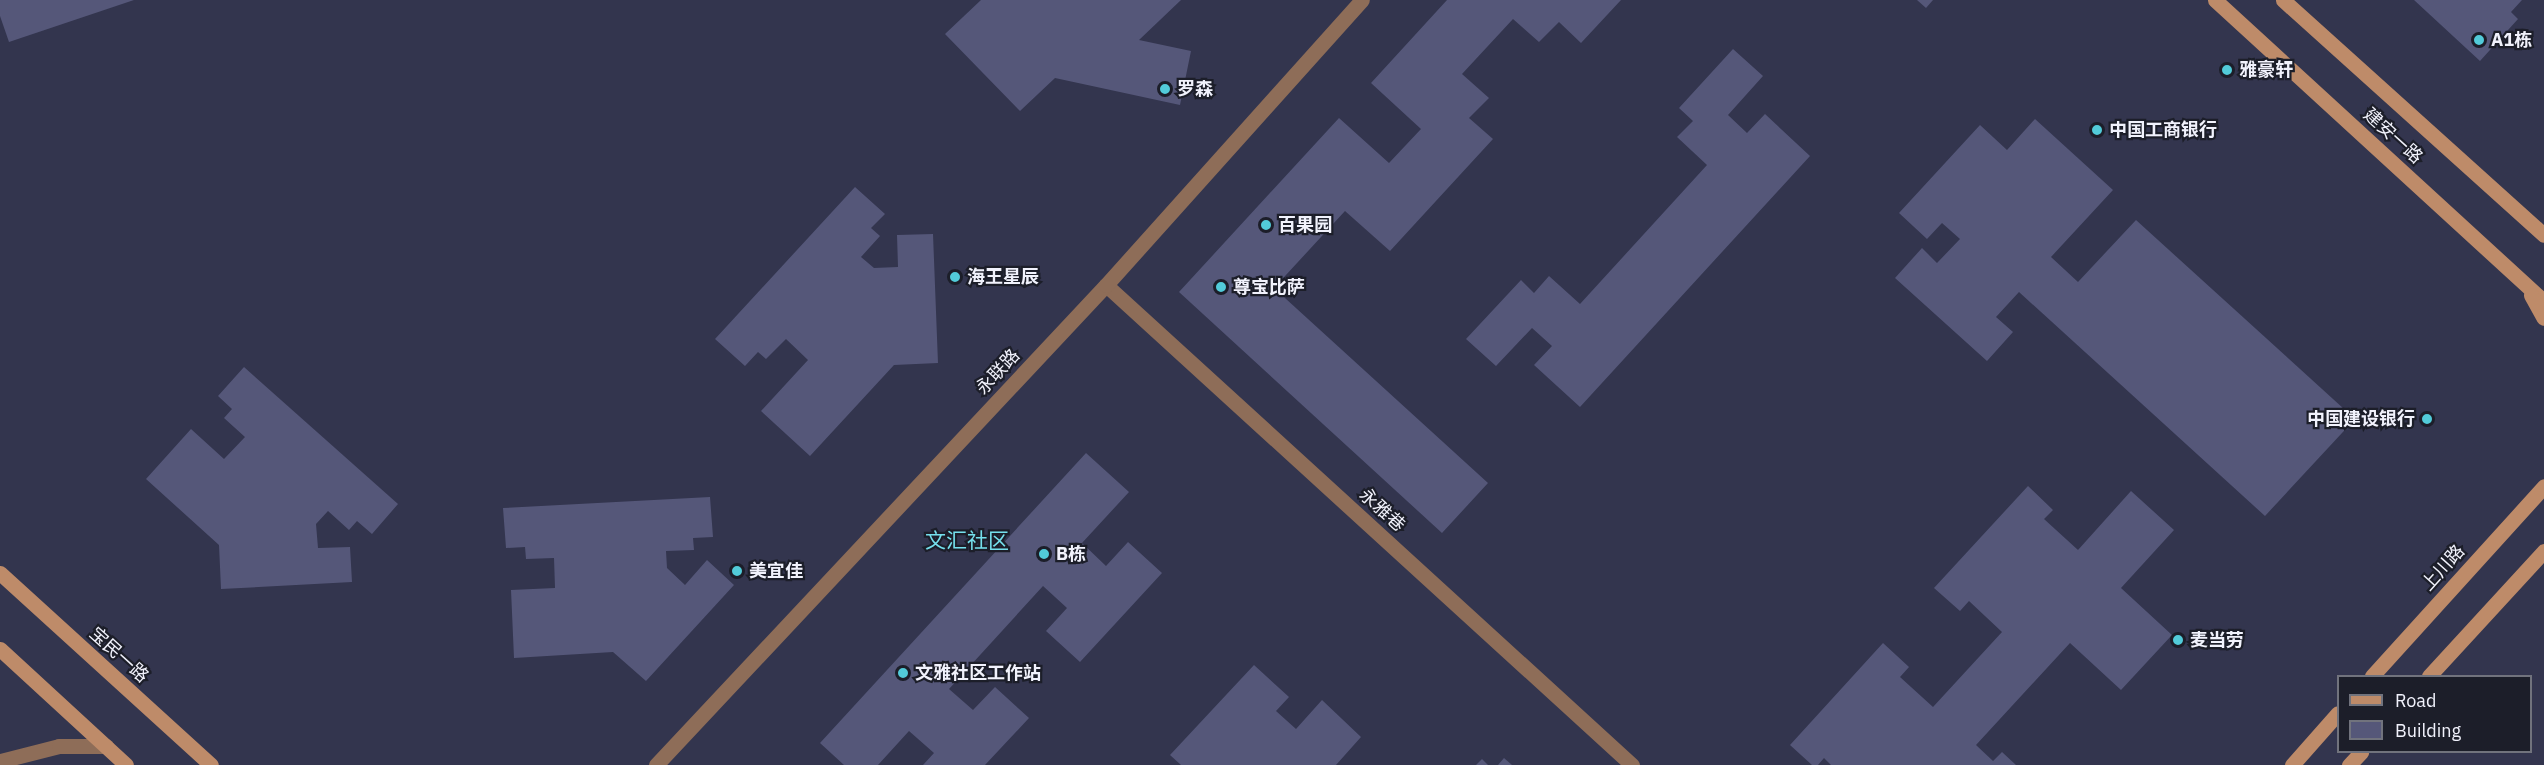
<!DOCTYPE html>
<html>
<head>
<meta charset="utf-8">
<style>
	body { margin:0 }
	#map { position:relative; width:2544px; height:765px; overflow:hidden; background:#33354e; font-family:"IBM Plex Sans","Noto Sans SC",sans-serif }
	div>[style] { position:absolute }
	.building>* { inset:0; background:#555779 }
	.lane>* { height:15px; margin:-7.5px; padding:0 7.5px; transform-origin:7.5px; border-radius:7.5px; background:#8e6d58 }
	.street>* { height:15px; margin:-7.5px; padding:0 7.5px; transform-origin:7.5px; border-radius:7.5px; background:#8e6d58 }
	.secondary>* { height:15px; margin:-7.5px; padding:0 7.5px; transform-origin:7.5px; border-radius:7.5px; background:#be8b69 }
	.dots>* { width:16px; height:16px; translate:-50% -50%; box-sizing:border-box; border:3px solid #1c1e29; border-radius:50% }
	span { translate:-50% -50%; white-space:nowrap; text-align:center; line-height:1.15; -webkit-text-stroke:4.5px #1c1e29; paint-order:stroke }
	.poi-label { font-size:18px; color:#f1f2fc; font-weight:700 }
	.left { translate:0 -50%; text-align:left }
	.right { translate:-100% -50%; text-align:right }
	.street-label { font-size:18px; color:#f1f2fc }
	.quarter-label { font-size:21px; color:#75dfec }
	.legend { position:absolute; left:2337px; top:675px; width:195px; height:78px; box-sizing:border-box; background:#1c1e29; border:2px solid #71737d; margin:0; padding:8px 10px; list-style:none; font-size:18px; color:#f1f2fc }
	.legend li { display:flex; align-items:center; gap:12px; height:30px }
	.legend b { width:30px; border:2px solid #71737d }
</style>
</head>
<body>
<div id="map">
	<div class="building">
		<i style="clip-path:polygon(0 0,134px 0,9px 42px,0 16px)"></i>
		<i style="clip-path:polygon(981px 0,1181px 0,1139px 40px,1191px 51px,1180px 105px,1055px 78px,1020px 111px,945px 34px)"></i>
		<i style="clip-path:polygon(1447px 0,1621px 0,1581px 43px,1559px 22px,1539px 42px,1513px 19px,1462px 74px,1489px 98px,1469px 118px,1493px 139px,1390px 251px,1345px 211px,1274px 288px,1488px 483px,1442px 533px,1179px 292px,1339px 118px,1389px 163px,1421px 129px,1371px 83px)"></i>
		<i style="clip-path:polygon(1917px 0,1933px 0,1926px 8px)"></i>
		<i style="clip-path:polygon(2414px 0,2522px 0,2511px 12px,2518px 19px,2480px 61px)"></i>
		<i style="clip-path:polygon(1733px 49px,1763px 76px,1728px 115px,1747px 133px,1765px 114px,1810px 156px,1580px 407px,1534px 365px,1552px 346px,1532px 328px,1496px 366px,1466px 339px,1521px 280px,1534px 293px,1549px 276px,1580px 304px,1707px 165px,1677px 137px,1693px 121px,1679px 108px)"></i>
		<i style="clip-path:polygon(2035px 119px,2113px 190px,2051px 257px,2078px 282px,2136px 220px,2355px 419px,2265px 516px,2019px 292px,1996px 317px,2013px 332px,1987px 361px,1895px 278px,1922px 248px,1937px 263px,1960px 239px,1942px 223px,1927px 239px,1899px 213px,1980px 125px,2007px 150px)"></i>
		<i style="clip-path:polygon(855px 187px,885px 214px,871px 228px,880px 236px,861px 257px,874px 268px,898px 267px,897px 235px,933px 234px,938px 363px,894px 365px,810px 456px,761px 411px,808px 360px,786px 339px,766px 359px,758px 352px,745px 366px,715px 339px)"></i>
		<i style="clip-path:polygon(244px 367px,398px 504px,372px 534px,357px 521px,349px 530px,328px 511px,316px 524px,318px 548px,350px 547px,352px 582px,221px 589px,219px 545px,146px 479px,191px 429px,224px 459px,245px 437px,224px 418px,232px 409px,218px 396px)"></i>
		<i style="clip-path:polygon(1086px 453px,1129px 492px,1082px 543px,1106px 566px,1128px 542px,1162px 573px,1080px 662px,1046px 631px,1067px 608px,1043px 586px,949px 689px,973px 710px,995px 687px,1029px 718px,985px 765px,923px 765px,934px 753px,909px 731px,878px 765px,844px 765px,820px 743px)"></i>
		<i style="clip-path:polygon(2028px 486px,2053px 510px,2044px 519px,2078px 550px,2131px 491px,2174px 530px,2121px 588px,2172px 635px,2121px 690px,2070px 643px,1976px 745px,1993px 761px,2002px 752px,2016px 765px,1831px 765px,1824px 758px,1818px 765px,1812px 765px,1790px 745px,1883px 643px,1909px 667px,1900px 677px,1933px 707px,2002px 632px,1969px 601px,1960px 611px,1934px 588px)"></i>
		<i style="clip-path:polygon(710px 497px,713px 537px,693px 538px,694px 550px,666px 551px,667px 568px,685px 585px,707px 560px,734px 585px,646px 681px,613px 652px,514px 658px,511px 590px,555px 588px,554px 558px,526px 559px,525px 547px,506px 548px,503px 508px)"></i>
		<i style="clip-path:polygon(1254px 665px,1289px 697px,1276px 711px,1296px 729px,1322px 700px,1361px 737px,1336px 765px,1181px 765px,1170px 755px)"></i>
		<i style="clip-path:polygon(1504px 758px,1512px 765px,1498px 765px)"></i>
		<i style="clip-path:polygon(1482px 759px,1488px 765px,1476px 765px)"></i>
	</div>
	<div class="lane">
		<i style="left:1106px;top:285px;width:712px;rotate:42.38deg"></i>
	</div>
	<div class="street">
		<i style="left:0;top:761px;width:61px;rotate:-14.3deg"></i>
		<i style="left:59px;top:746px;width:47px"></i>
		<i style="left:656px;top:765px;width:658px;rotate:-46.85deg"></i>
		<i style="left:1106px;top:285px;width:383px;rotate:-48.1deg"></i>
	</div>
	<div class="secondary">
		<i style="left:2215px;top:0;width:446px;rotate:42.5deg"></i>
		<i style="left:2283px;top:0;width:351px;rotate:42deg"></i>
		<i style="left:2531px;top:295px;width:26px;rotate:61deg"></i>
		<i style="left:0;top:573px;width:285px;rotate:42.3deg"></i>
		<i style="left:0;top:649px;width:171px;rotate:42.6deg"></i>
		<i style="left:2372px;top:676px;width:256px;rotate:-47.8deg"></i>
		<i style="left:2429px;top:676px;width:170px;rotate:-47.4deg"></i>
		<i style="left:2292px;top:765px;width:69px;rotate:-48.5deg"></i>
		<i style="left:2349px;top:765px;width:18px;rotate:-47deg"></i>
	</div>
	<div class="dots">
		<i style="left:2479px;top:40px;background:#52cbd9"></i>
		<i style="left:2227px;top:70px;background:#52cbd9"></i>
		<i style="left:1165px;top:89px;background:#52cbd9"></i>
		<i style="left:2097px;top:130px;background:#52cbd9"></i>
		<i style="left:1266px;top:225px;background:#52cbd9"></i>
		<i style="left:955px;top:277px;background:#52cbd9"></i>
		<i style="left:1221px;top:287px;background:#52cbd9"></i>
		<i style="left:2427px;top:419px;background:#52cbd9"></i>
		<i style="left:1044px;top:554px;background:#52cbd9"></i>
		<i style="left:737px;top:571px;background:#52cbd9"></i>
		<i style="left:2178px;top:640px;background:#52cbd9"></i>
		<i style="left:903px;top:673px;background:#52cbd9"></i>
	</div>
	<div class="poi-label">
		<span class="left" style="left:2491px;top:40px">A1栋</span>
		<span class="left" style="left:2239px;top:70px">雅豪轩</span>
		<span class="left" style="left:1177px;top:89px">罗森</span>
		<span class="left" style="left:2109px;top:130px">中国工商银行</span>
		<span class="left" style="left:1278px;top:225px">百果园</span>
		<span class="left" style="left:967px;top:277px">海王星辰</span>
		<span class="left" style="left:1233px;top:287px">尊宝比萨</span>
		<span class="right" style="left:2415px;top:419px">中国建设银行</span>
		<span class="left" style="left:1056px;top:554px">B栋</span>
		<span class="left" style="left:749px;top:571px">美宜佳</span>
		<span class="left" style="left:2190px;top:640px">麦当劳</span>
		<span class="left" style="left:915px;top:673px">文雅社区工作站</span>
	</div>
	<div class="street-label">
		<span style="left:2393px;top:136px;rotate:42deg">建安一路</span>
		<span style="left:998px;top:372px;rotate:-47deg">永联路</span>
		<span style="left:1382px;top:510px;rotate:42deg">永雅巷</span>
		<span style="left:2443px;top:568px;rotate:-48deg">上川路</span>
		<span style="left:119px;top:655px;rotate:42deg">宝民一路</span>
	</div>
	<div class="quarter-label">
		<span style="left:967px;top:540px">文汇社区</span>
	</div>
	<ul class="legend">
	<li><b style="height:8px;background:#be8b69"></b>Road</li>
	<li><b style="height:16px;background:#555779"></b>Building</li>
	</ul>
</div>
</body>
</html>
